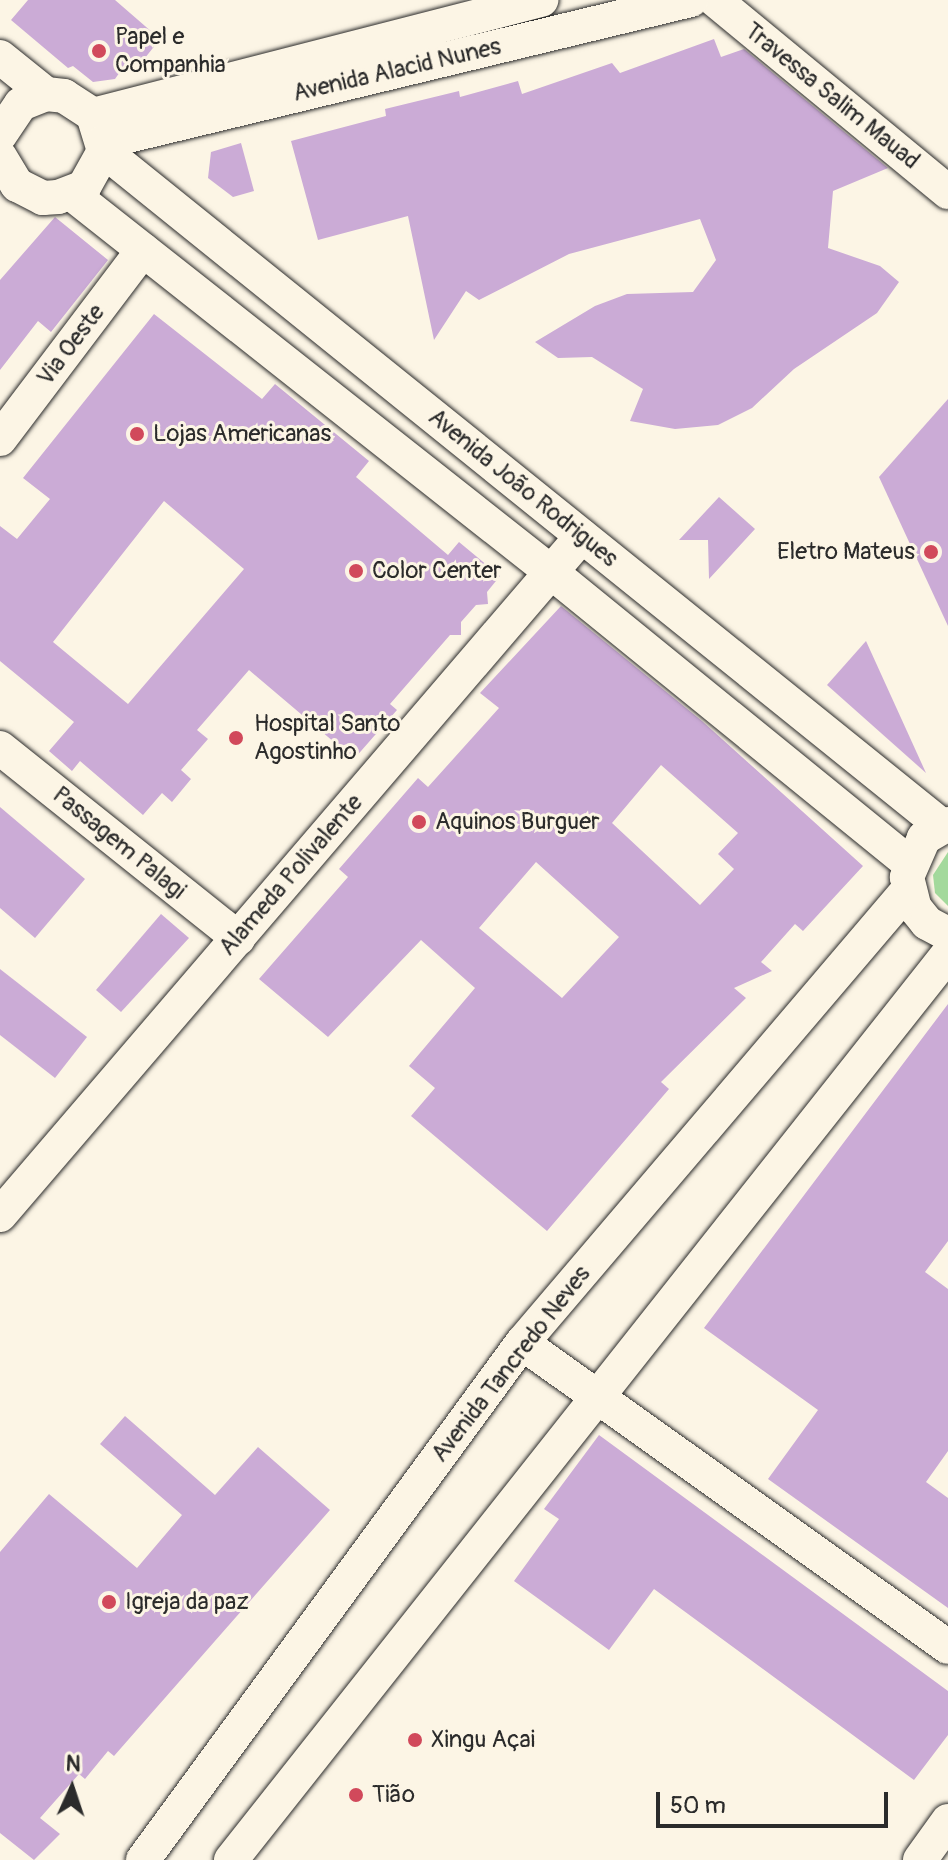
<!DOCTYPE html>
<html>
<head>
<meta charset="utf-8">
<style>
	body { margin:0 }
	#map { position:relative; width:948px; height:1860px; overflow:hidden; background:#fcf5e5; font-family:Pangolin,sans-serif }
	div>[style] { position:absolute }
	.green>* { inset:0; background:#a3d99c }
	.building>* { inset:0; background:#cbabd6 }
	.roads { filter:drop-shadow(0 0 2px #2b2b2b) drop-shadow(0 0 2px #2b2b2b) }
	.minor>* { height:34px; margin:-17px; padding:0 17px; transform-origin:17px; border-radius:17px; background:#fcf5e5 }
	.dots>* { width:22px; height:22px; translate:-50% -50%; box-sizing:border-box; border:4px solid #fcf5e5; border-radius:50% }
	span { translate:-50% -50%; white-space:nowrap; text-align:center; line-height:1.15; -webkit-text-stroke:6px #fcf5e5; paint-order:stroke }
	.poi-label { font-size:24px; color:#2b2b2b }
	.left { translate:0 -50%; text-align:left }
	.right { translate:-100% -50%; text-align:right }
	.street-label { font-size:24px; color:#2b2b2b }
	.north { position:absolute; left:32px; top:1748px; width:80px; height:80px; -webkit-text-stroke:6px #fcf5e5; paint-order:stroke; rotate:3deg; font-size:22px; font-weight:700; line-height:32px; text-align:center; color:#2b2b2b }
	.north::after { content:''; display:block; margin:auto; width:28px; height:36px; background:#2b2b2b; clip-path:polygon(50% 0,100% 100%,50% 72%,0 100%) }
	.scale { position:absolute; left:656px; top:1792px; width:232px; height:36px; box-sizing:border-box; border:4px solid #2b2b2b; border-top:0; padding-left:10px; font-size:24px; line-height:28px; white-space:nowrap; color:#2b2b2b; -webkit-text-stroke:6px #fcf5e5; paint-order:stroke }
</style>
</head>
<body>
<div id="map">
	<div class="green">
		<i style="clip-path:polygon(948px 852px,948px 906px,935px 893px,933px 875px)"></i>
	</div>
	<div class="building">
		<i style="clip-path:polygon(28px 0,115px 0,160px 39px,141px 63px,127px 62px,115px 79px,93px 82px,73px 66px,68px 68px,11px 20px)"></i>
		<i style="clip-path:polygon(714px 39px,721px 57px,744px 49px,888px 168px,833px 191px,828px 248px,880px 266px,899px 282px,877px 313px,794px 369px,752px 408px,718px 425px,675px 429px,630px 421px,643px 389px,592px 357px,558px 358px,535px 342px,595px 306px,627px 294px,693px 292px,716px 260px,700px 219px,569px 254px,479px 300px,466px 291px,434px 340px,408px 216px,318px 240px,291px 141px,386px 116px,385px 109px,459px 91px,460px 97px,518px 81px,522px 94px,612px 63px,620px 73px)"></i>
		<i style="clip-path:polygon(241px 143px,254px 191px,233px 197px,208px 178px,211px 152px)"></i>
		<i style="clip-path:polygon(55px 217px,108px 260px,51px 332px,38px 321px,0 370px,0 280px)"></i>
		<i style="clip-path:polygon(evenodd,154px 314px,262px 399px,275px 384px,369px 461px,356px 477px,448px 555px,459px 542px,500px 576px,487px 592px,488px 604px,476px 605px,461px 622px,461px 635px,450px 635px,390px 704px,397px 710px,354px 759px,249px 670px,197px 730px,208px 739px,181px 770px,191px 779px,172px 802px,162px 793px,143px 815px,80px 761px,72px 771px,49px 751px,74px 722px,0 661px,0 526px,17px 539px,50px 499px,23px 478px,154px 314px,164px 501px,244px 569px,128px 704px,53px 642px,164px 501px)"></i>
		<i style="clip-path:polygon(948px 399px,948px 626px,879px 477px)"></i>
		<i style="clip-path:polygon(719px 497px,755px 529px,709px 579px,708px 540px,679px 540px)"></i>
		<i style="clip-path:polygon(evenodd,561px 606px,702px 721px,863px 866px,803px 931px,795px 924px,761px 962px,772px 971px,734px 988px,746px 998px,661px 1082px,669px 1089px,547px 1231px,411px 1116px,435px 1088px,409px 1066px,475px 988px,421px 940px,328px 1037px,259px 979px,348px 877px,339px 869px,418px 778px,428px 787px,499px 708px,480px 693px,561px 606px,661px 765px,738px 833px,718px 854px,734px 869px,700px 905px,612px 823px,661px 765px,561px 606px,536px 862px,619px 937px,562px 998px,479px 928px,536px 862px)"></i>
		<i style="clip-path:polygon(866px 641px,926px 773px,827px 685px)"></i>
		<i style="clip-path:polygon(0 807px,85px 879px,35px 938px,0 908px)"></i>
		<i style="clip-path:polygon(161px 914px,189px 938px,121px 1012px,96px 990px)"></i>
		<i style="clip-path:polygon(0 969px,87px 1037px,55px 1078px,0 1035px)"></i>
		<i style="clip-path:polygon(948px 1004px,948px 1241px,925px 1272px,948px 1289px,948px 1451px,926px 1482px,948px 1498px,948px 1608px,768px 1479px,818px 1410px,704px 1328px)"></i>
		<i style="clip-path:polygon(125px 1416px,215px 1495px,258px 1447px,330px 1510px,114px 1756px,108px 1751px,85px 1779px,79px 1774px,40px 1818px,60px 1834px,34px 1860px,0 1833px,0 1552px,49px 1494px,137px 1568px,182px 1515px,100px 1444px)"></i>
		<i style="clip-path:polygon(599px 1435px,948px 1691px,948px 1735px,914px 1780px,654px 1589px,609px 1650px,514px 1581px,559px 1519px,544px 1509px)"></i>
	</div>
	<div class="roads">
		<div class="minor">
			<i style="left:715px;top:0;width:302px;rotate:39.5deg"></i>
			<i style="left:0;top:57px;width:59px;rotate:38.8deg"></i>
			<i style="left:93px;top:115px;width:463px;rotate:-14.4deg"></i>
			<i style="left:0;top:135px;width:37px;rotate:-56deg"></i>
			<i style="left:21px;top:104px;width:27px;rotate:-22deg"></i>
			<i style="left:46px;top:94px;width:18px;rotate:6deg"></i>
			<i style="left:64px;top:96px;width:35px;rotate:33deg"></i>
			<i style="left:93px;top:115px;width:38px;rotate:73deg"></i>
			<i style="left:104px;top:151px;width:41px;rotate:119.1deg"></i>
			<i style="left:84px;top:187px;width:28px;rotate:159deg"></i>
			<i style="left:58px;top:197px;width:15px;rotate:176deg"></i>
			<i style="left:43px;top:198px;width:29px;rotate:-153deg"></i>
			<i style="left:17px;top:185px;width:33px;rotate:-121deg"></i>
			<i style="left:103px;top:142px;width:605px;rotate:-13.58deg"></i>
			<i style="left:104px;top:151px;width:1076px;rotate:38.85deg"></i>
			<i style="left:72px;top:194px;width:610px;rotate:38.28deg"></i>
			<i style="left:551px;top:572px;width:461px;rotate:39.1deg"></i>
			<i style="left:0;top:439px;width:237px;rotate:-52.9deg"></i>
			<i style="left:0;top:748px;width:305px;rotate:38.6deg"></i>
			<i style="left:948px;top:824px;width:28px;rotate:150deg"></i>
			<i style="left:924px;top:838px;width:43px;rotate:113.6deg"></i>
			<i style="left:907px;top:877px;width:32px;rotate:76deg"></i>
			<i style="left:915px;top:908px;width:19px;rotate:51deg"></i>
			<i style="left:927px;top:923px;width:24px;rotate:28deg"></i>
			<i style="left:0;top:1215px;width:894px;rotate:-49.4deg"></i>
			<i style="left:522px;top:1343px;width:523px;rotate:35.51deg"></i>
			<i style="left:143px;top:1860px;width:641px;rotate:-53.76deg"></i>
			<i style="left:522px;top:1343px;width:595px;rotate:-49.57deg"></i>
			<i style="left:231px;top:1860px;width:1155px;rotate:-51.64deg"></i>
			<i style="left:920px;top:1860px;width:48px;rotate:-54.3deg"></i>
		</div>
	</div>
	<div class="dots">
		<i style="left:99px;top:51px;background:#d1495b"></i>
		<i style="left:137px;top:434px;background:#d1495b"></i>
		<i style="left:931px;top:552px;background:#d1495b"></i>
		<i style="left:356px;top:571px;background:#d1495b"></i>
		<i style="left:236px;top:738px;background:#d1495b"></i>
		<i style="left:419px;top:822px;background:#d1495b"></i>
		<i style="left:109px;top:1602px;background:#d1495b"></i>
		<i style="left:415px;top:1740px;background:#d1495b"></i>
		<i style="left:356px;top:1795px;background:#d1495b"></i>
	</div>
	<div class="poi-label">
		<span class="left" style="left:115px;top:51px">Papel e<br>Companhia</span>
		<span class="left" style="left:153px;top:434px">Lojas Americanas</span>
		<span class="right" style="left:915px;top:552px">Eletro Mateus</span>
		<span class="left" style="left:372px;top:571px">Color Center</span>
		<span class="left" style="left:254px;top:738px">Hospital Santo<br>Agostinho</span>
		<span class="left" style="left:435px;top:822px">Aquinos Burguer</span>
		<span class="left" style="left:125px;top:1602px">Igreja da paz</span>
		<span class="left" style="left:431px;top:1740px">Xingu Açai</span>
		<span class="left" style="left:372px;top:1795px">Tião</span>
	</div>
	<div class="street-label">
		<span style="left:397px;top:70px;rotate:-13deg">Avenida Alacid Nunes</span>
		<span style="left:832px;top:96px;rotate:39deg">Travessa Salim Mauad</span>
		<span style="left:71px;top:345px;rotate:-53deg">Via Oeste</span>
		<span style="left:523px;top:488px;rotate:39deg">Avenida João Rodrigues</span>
		<span style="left:119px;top:843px;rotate:39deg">Passagem Palagi</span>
		<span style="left:291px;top:875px;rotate:-49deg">Alameda Polivalente</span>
		<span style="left:511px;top:1364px;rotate:-52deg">Avenida Tancredo Neves</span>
	</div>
	<div class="north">N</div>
	<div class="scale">50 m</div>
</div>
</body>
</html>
